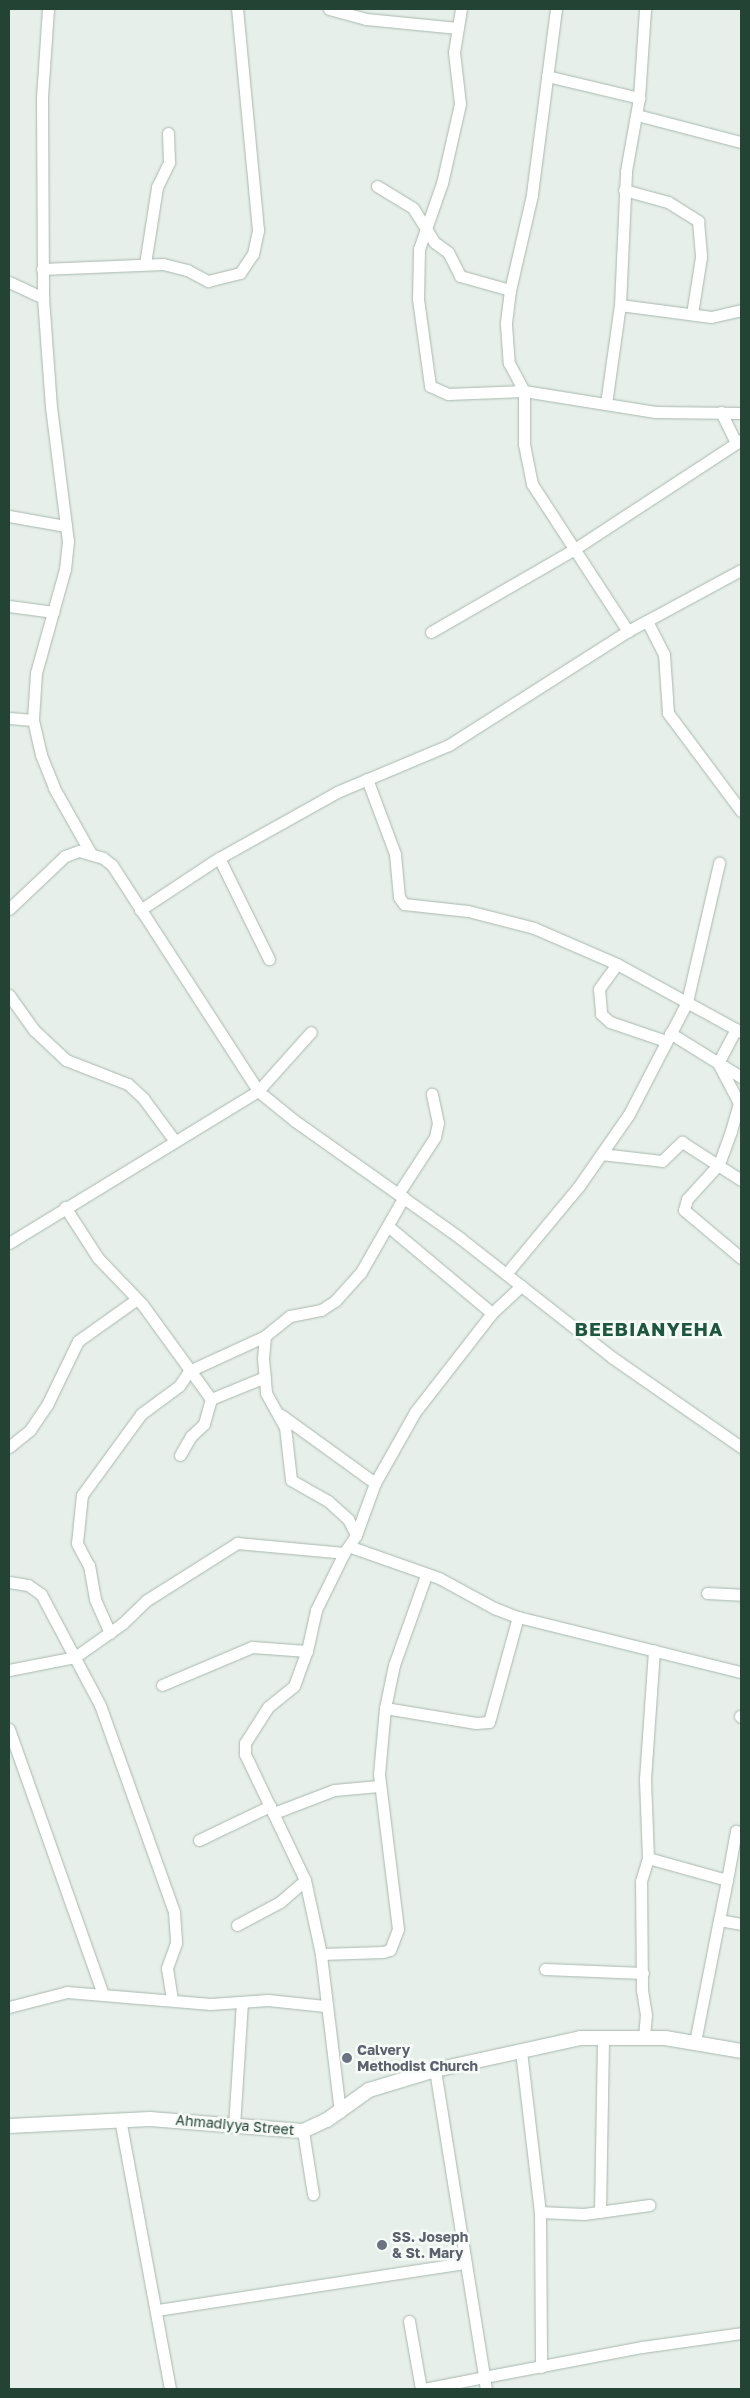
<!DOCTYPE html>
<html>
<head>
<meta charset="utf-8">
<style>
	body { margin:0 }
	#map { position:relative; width:750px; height:2398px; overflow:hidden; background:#e6efe9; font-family:"Golos Text",sans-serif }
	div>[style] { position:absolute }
	.roads { filter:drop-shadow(0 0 1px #a8b8af) drop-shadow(0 0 1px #a8b8af) }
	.minor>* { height:11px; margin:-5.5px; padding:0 5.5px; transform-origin:5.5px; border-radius:5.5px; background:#fff }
	.tertiary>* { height:14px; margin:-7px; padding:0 7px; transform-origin:7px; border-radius:7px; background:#fff }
	.dots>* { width:14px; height:14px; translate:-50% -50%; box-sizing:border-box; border:2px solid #f7fbf8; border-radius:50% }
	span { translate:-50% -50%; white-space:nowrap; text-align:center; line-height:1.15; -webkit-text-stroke:5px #f7fbf8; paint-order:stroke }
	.worship-label { font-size:14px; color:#5b616d; font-weight:700 }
	.left { translate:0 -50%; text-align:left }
	.street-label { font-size:14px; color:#234335 }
	.district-label { font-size:19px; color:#1d573f; font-weight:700; letter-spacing:1px }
	.frame { position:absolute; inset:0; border:10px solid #234335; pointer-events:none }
</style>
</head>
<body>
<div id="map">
	<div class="roads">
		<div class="minor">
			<i style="left:48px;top:9px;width:89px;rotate:93.9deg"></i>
			<i style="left:42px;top:98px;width:200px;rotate:89.7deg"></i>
			<i style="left:43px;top:298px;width:109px;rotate:85.8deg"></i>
			<i style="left:51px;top:407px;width:135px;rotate:82.8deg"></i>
			<i style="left:68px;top:541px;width:28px;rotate:96deg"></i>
			<i style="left:65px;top:569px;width:108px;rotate:105.6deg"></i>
			<i style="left:36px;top:673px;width:47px;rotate:93.7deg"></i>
			<i style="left:33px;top:720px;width:36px;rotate:77deg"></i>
			<i style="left:41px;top:755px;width:35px;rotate:68deg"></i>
			<i style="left:54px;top:788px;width:73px;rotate:60.6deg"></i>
			<i style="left:329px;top:9px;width:38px;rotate:15deg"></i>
			<i style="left:366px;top:19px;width:92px;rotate:5.6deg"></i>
			<i style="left:461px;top:9px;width:44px;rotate:99.2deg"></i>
			<i style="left:454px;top:52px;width:52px;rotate:83.4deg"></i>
			<i style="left:460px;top:104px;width:81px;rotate:102.8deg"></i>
			<i style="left:442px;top:183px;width:70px;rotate:109.2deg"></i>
			<i style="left:419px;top:249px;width:50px;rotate:91.1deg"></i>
			<i style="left:418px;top:299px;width:88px;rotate:82.1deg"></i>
			<i style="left:430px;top:386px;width:20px;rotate:24deg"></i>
			<i style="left:448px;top:394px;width:76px;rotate:-2.3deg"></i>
			<i style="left:524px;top:391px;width:133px;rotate:9.1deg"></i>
			<i style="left:655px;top:412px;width:86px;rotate:0.7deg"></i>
			<i style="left:556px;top:9px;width:188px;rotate:97.4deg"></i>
			<i style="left:532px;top:195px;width:98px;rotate:103deg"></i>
			<i style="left:510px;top:290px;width:34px;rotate:97deg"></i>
			<i style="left:506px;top:324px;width:39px;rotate:86deg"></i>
			<i style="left:509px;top:363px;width:32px;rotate:62deg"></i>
			<i style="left:524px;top:391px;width:53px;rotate:90deg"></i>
			<i style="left:524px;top:444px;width:41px;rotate:78.7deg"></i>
			<i style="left:532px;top:484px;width:176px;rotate:56.9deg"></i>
			<i style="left:547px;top:76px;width:95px;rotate:13.4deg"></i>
			<i style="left:637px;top:115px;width:107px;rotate:14.6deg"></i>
			<i style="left:377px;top:186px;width:42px;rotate:31.4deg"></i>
			<i style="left:413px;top:208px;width:40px;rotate:58deg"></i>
			<i style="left:434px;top:242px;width:17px;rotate:36deg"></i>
			<i style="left:448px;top:252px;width:27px;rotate:63deg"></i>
			<i style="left:460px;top:276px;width:52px;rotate:15.6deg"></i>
			<i style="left:624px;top:190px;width:46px;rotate:15.3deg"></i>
			<i style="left:668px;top:202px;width:36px;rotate:32deg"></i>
			<i style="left:698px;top:221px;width:36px;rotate:85deg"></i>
			<i style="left:701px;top:257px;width:58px;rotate:99deg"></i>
			<i style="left:145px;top:264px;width:78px;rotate:-81.1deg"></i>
			<i style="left:157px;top:187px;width:28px;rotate:-64deg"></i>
			<i style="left:169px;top:162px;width:29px;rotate:-92deg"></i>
			<i style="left:42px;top:269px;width:121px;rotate:-2.4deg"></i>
			<i style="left:163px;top:264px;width:25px;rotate:14deg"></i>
			<i style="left:187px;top:270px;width:24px;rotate:28deg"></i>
			<i style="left:208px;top:281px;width:33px;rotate:-14deg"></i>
			<i style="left:240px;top:273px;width:23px;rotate:-56deg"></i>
			<i style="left:253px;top:254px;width:25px;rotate:-78deg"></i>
			<i style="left:258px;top:230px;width:222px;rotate:-95.4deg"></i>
			<i style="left:9px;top:282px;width:38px;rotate:25deg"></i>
			<i style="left:620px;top:305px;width:92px;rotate:7.5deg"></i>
			<i style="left:711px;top:317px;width:31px;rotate:-13deg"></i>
			<i style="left:606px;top:404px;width:100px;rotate:-82deg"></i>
			<i style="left:620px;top:305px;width:134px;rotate:-87.4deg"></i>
			<i style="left:626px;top:171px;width:74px;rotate:-79.9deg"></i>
			<i style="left:639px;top:98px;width:89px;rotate:-86.1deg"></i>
			<i style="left:721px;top:412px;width:34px;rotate:64deg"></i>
			<i style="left:9px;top:516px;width:58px;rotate:10deg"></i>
			<i style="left:9px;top:606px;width:45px;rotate:7.6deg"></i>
			<i style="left:647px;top:621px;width:37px;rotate:63deg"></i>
			<i style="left:664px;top:654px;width:59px;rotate:86.1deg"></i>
			<i style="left:668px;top:713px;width:122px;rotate:53.3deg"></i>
			<i style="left:431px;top:632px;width:164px;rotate:-30deg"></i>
			<i style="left:573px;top:550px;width:201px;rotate:-33.2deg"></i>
			<i style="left:9px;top:718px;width:24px;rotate:5deg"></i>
			<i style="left:367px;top:779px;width:80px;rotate:69.5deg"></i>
			<i style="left:395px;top:854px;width:43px;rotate:84.7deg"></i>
			<i style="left:399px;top:897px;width:9px;rotate:54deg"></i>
			<i style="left:404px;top:904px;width:64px;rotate:6.2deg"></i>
			<i style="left:468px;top:911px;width:68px;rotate:14.4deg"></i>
			<i style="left:534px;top:928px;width:90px;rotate:23.4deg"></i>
			<i style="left:617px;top:964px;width:141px;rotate:28.7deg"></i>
			<i style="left:219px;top:858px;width:113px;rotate:63.7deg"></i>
			<i style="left:9px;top:909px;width:77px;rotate:-43.4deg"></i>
			<i style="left:65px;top:856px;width:15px;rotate:-20deg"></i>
			<i style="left:79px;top:851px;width:25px;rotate:16deg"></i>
			<i style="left:103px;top:858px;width:11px;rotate:38deg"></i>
			<i style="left:112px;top:865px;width:269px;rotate:57.1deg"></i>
			<i style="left:258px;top:1091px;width:48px;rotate:39deg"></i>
			<i style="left:295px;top:1121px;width:202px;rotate:35.3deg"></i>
			<i style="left:460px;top:1238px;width:194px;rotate:38.1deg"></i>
			<i style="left:613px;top:1358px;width:156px;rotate:34.8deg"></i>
			<i style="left:140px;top:910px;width:95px;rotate:-33.4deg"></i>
			<i style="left:219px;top:858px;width:135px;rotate:-29.2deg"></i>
			<i style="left:337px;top:792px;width:121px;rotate:-22.8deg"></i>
			<i style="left:449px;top:745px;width:212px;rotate:-32.5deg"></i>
			<i style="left:628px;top:631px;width:128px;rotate:-28.4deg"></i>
			<i style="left:617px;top:964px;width:31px;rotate:126deg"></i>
			<i style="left:599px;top:989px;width:25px;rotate:85deg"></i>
			<i style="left:601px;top:1014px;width:12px;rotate:42deg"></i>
			<i style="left:610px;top:1022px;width:59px;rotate:18.7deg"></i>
			<i style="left:9px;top:995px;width:43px;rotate:54.5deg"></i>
			<i style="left:34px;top:1030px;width:44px;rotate:43.2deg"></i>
			<i style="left:66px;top:1060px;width:66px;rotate:21.2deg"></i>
			<i style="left:128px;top:1084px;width:21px;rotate:43deg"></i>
			<i style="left:143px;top:1098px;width:52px;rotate:53.6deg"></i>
			<i style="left:736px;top:1029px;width:38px;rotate:118deg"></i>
			<i style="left:718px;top:1063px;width:45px;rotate:62.3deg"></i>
			<i style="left:739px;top:1103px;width:29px;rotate:106deg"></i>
			<i style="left:731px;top:1131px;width:35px;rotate:110deg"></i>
			<i style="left:719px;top:1164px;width:47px;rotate:132.4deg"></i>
			<i style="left:687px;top:1199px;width:11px;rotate:105deg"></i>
			<i style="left:684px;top:1210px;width:75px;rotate:40.1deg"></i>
			<i style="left:670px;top:1033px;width:84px;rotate:31.8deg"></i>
			<i style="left:601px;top:1154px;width:61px;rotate:6.5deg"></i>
			<i style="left:662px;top:1161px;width:28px;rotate:-44deg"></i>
			<i style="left:682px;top:1142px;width:70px;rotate:32.8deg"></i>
			<i style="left:398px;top:1194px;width:68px;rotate:-57deg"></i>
			<i style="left:435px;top:1137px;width:14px;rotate:-78deg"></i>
			<i style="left:438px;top:1123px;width:30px;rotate:-102deg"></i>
			<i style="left:65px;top:1207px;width:61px;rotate:57.1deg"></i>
			<i style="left:98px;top:1258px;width:64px;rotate:46.3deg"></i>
			<i style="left:142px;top:1304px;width:117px;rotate:54deg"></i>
			<i style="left:211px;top:1399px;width:26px;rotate:106deg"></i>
			<i style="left:204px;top:1424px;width:18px;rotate:137deg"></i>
			<i style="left:191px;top:1436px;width:22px;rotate:120deg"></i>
			<i style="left:389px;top:1227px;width:134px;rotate:39.9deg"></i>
			<i style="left:9px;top:1243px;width:292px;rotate:-31.4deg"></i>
			<i style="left:258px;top:1091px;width:79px;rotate:-48.1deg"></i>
			<i style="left:506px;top:1274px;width:114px;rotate:-50.3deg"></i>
			<i style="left:579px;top:1186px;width:88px;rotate:-55.2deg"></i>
			<i style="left:629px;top:1114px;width:126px;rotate:-62.6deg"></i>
			<i style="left:687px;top:1002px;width:143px;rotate:-77deg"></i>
			<i style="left:265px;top:1336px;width:22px;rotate:95deg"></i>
			<i style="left:263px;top:1358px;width:35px;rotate:85deg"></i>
			<i style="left:266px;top:1393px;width:39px;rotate:61deg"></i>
			<i style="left:285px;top:1427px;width:53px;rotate:83.5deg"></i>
			<i style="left:291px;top:1480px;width:43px;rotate:29.6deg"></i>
			<i style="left:328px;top:1501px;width:27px;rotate:42deg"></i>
			<i style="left:348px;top:1519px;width:18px;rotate:63deg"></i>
			<i style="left:211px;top:1399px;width:58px;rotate:-22.2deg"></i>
			<i style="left:281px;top:1415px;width:116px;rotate:35.9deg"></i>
			<i style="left:9px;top:1447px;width:27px;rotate:-39deg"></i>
			<i style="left:30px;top:1430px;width:30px;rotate:-56deg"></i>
			<i style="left:47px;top:1405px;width:71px;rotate:-64.2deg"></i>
			<i style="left:78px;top:1341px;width:72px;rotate:-35.4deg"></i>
			<i style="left:351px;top:1547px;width:93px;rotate:19.4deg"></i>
			<i style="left:439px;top:1578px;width:63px;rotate:28.6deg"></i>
			<i style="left:494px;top:1608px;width:26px;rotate:21deg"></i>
			<i style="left:518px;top:1617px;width:230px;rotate:13.9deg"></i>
			<i style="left:9px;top:1582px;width:19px;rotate:9deg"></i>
			<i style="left:28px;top:1585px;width:16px;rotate:35deg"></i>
			<i style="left:41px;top:1594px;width:126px;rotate:62deg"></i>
			<i style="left:100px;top:1705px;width:220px;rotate:70.3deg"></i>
			<i style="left:174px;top:1912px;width:31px;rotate:86deg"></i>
			<i style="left:176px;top:1943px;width:27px;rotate:110deg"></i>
			<i style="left:167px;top:1968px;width:32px;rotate:81deg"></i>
			<i style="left:707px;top:1593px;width:34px;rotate:3deg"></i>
			<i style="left:110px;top:1633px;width:37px;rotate:-114deg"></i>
			<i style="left:95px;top:1599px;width:34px;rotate:-100deg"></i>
			<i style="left:89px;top:1566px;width:26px;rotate:-118deg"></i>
			<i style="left:77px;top:1543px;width:48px;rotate:-84.1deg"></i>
			<i style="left:82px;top:1495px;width:100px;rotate:-53.9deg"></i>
			<i style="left:141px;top:1414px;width:47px;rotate:-36.4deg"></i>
			<i style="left:179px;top:1386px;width:18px;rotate:-56deg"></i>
			<i style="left:189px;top:1371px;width:84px;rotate:-24.7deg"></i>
			<i style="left:265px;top:1336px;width:32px;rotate:-39deg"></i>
			<i style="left:290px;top:1316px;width:32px;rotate:-11deg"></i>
			<i style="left:321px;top:1310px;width:17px;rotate:-33deg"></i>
			<i style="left:335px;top:1301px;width:39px;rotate:-48deg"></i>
			<i style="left:361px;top:1272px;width:86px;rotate:-60.2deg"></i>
			<i style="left:9px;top:1670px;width:67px;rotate:-11.1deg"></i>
			<i style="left:75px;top:1657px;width:59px;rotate:-35.3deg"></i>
			<i style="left:123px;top:1623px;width:33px;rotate:-44deg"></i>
			<i style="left:147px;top:1600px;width:107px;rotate:-32.3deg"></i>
			<i style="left:237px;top:1543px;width:107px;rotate:5.3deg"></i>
			<i style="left:344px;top:1553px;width:22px;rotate:-56deg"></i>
			<i style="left:356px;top:1535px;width:55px;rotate:-69.9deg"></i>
			<i style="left:375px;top:1483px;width:81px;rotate:-60.6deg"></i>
			<i style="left:415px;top:1412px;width:125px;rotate:-52.1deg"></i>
			<i style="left:492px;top:1313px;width:40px;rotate:-43deg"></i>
			<i style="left:162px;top:1685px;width:98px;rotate:-22.9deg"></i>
			<i style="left:252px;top:1647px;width:55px;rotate:4.2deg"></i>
			<i style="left:385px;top:1708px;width:92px;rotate:9.4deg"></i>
			<i style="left:476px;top:1723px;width:13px;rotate:-4deg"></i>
			<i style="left:489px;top:1722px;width:109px;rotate:-74.6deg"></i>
			<i style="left:740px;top:1716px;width:1px;rotate:45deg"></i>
			<i style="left:9px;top:1729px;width:279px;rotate:70.5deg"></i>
			<i style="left:274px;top:1813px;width:64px;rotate:-21deg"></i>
			<i style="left:334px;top:1790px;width:45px;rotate:-5.1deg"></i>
			<i style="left:199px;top:1840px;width:79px;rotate:-25.6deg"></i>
			<i style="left:648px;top:1858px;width:82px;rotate:15.6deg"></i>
			<i style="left:727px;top:1880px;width:41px;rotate:101.3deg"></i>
			<i style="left:719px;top:1920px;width:22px;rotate:10deg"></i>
			<i style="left:727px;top:1880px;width:50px;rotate:-79.6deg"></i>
			<i style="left:237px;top:1925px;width:49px;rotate:-28.1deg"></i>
			<i style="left:280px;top:1902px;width:33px;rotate:-41deg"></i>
			<i style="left:321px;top:1954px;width:62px;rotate:-1.8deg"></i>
			<i style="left:383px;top:1952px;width:7px;rotate:-16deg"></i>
			<i style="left:390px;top:1950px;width:22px;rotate:-69deg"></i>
			<i style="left:398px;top:1929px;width:156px;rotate:-97deg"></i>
			<i style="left:379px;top:1774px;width:66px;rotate:-84.8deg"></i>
			<i style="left:385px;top:1708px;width:44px;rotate:-78.2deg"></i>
			<i style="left:394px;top:1665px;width:96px;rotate:-70.4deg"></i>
			<i style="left:545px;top:1969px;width:98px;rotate:2.3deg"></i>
			<i style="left:9px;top:2007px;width:60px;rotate:-14.5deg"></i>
			<i style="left:67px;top:1992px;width:144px;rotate:4.8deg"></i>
			<i style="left:211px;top:2004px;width:57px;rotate:-4deg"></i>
			<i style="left:268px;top:2000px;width:57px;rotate:6deg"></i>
			<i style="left:644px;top:2037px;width:22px;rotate:-85deg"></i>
			<i style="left:646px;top:2015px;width:25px;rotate:-99deg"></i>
			<i style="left:642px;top:1990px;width:109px;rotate:-90.5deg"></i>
			<i style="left:641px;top:1881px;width:24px;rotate:-73deg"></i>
			<i style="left:648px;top:1858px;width:79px;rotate:-92.2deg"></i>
			<i style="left:645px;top:1779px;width:129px;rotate:-86deg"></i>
			<i style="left:695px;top:2042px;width:124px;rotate:-78.9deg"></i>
			<i style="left:521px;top:2051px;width:162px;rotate:83.3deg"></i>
			<i style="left:540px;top:2212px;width:155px;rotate:89.6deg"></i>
			<i style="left:435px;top:2070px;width:311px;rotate:80.9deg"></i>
			<i style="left:484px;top:2377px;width:161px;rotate:-10.8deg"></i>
			<i style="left:642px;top:2347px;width:100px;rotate:-8deg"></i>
			<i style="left:340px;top:2112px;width:159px;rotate:-96.9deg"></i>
			<i style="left:321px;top:1954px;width:76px;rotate:-102.2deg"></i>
			<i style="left:305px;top:1880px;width:140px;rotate:-115.5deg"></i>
			<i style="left:245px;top:1754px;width:11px;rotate:-90deg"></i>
			<i style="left:245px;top:1743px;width:43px;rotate:-57.4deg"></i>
			<i style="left:268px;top:1707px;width:33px;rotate:-39deg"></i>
			<i style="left:294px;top:1686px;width:37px;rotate:-70deg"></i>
			<i style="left:307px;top:1651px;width:42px;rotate:-77.6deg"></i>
			<i style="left:316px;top:1610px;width:64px;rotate:-63.8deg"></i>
			<i style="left:120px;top:2119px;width:275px;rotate:79.5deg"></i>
			<i style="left:234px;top:2126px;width:123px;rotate:-86.3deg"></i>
			<i style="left:303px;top:2131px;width:64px;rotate:81deg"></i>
			<i style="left:540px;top:2212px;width:44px;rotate:2.6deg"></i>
			<i style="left:584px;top:2214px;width:66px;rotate:-7.9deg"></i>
			<i style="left:600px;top:2212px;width:175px;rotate:-89deg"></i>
			<i style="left:157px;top:2310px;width:312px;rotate:-8.7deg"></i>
			<i style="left:409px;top:2321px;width:69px;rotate:80deg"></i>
			<i style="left:424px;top:2389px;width:61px;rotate:-11.3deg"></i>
			<i style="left:484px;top:2377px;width:12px;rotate:81deg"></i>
		</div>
		<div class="tertiary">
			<i style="left:9px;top:2126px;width:141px;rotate:-2.8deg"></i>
			<i style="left:150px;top:2119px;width:153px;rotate:4.5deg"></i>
			<i style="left:303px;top:2131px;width:26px;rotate:-25deg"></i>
			<i style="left:327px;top:2120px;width:52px;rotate:-35.5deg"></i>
			<i style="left:369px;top:2090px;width:69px;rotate:-16.9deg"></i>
			<i style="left:435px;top:2070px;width:148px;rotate:-12.4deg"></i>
			<i style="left:580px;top:2038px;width:85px"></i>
			<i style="left:665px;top:2038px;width:77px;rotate:9.7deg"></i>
		</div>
	</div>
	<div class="dots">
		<i style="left:347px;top:2058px;background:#6b7280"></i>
		<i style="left:382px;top:2245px;background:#6b7280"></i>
	</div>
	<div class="worship-label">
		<span class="left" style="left:357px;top:2058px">Calvery<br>Methodist Church</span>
		<span class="left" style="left:392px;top:2245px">SS. Joseph<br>&amp; St. Mary</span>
	</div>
	<div class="street-label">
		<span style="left:235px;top:2125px;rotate:5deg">Ahmadiyya Street</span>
	</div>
	<div class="district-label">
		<span style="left:649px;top:1329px">BEEBIANYEHA</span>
	</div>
	<div class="frame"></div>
</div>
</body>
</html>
